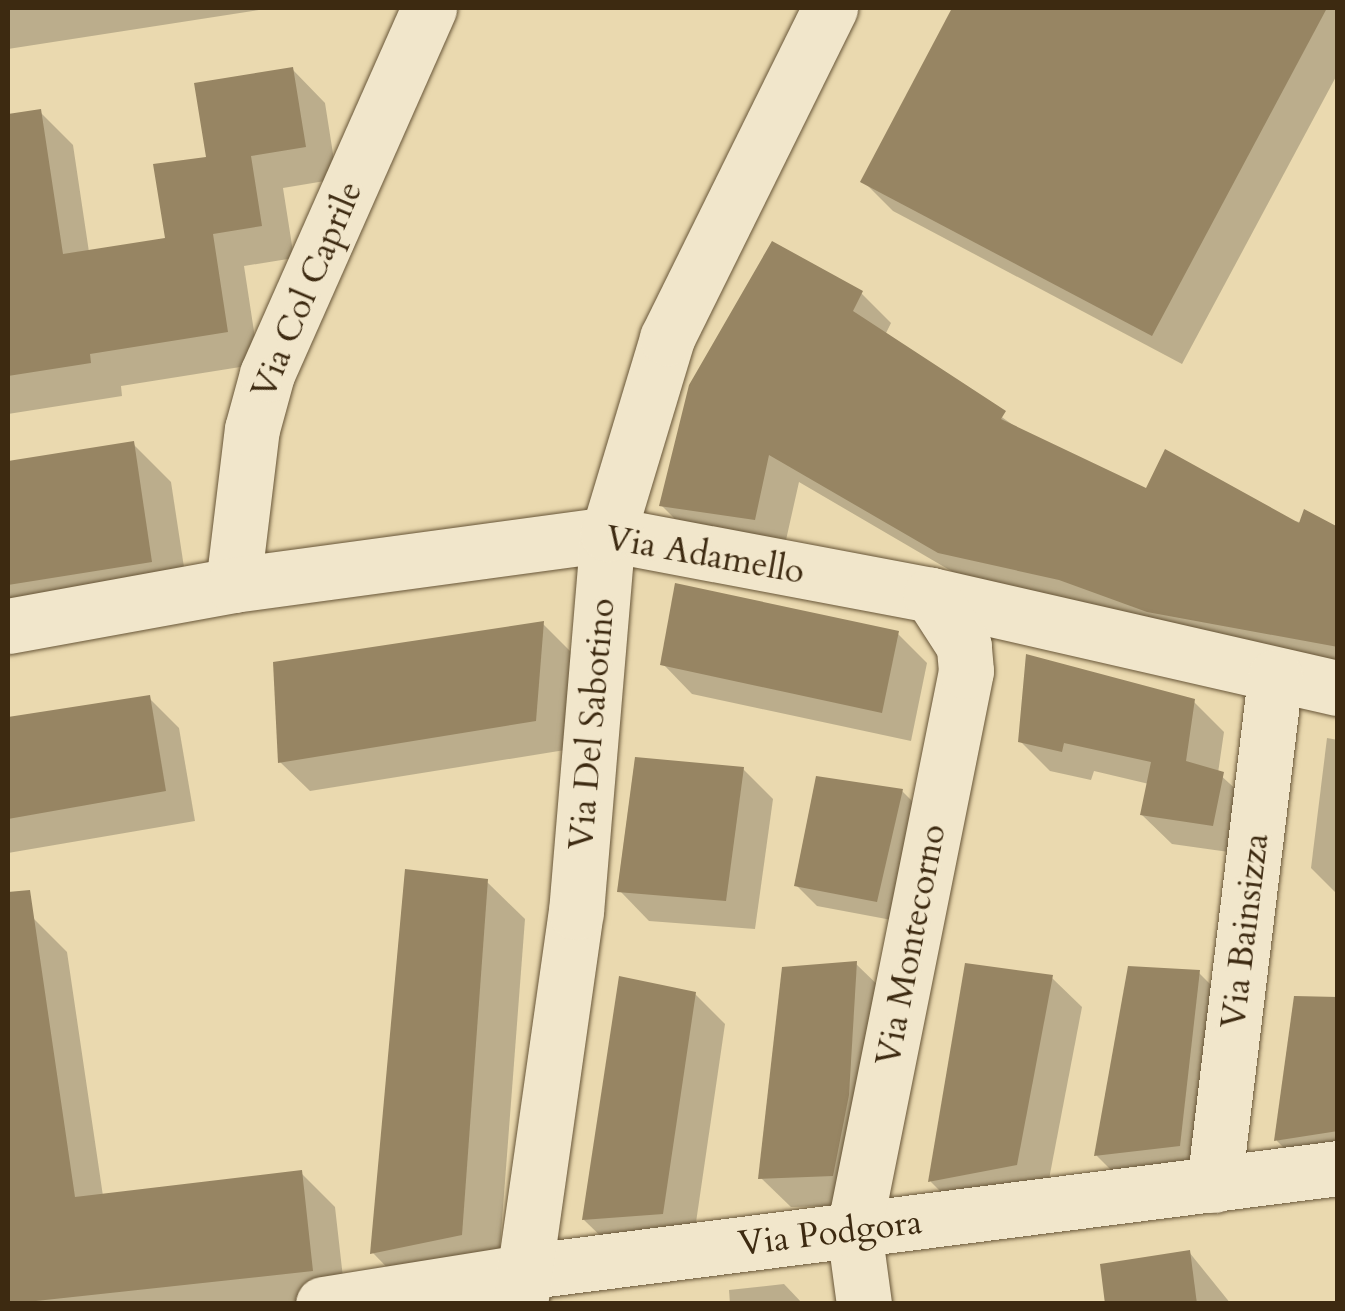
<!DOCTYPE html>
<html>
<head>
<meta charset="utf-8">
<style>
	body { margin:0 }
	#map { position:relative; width:1345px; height:1311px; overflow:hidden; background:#ead9af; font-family:Cardo,serif }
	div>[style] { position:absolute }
	.shadow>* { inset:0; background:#0003 }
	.building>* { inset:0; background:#978563 }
	.roads { filter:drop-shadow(0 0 2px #685638) drop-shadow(0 0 2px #685638) }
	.minor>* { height:55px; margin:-27.5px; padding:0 27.5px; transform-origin:27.5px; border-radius:27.5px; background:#f1e6cb }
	span { translate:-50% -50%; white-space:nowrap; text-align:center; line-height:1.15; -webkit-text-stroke:8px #f1e6cb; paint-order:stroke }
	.street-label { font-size:35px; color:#3d2a11 }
	.frame { position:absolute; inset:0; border:10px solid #3d2a11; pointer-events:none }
</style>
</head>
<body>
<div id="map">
	<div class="shadow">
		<i style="clip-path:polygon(8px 8px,272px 8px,8px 49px)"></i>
		<i style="clip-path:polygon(955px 8px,1338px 8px,1338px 73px,1182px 364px,893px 211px,863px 181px)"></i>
		<i style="clip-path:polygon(293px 70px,325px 103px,337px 179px,283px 188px,294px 258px,244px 266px,259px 364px,121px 386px,122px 396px,8px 414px,8px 117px,40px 112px,73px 145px,89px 252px,168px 240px,208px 159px)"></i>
		<i style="clip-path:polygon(861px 293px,891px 323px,885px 335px,1023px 432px,1147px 491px,1338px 530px,1338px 672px,970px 582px,799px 482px,784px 549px,691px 535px,662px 506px)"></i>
		<i style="clip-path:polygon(133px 444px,171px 482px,189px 600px,8px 628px,8px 464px)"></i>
		<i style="clip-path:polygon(543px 624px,573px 654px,565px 750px,310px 791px,280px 762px)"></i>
		<i style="clip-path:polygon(897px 633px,927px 663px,911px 741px,692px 694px,663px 664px)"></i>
		<i style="clip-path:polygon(149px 698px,179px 728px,195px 821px,8px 853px,8px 720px)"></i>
		<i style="clip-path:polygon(1194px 702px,1224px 732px,1218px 773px,1252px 804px,1243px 854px,1172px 844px,1142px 815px,1149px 784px,1094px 771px,1091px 780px,1050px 771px,1020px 741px)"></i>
		<i style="clip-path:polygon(1327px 738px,1338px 740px,1338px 895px,1311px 868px)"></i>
		<i style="clip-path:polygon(743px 769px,773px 799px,755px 929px,649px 921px,620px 891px)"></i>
		<i style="clip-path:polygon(902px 791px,922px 811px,897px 921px,817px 906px,796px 885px)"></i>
		<i style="clip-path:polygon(487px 882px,525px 919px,498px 1273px,410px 1291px,373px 1253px)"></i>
		<i style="clip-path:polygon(33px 918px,67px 952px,103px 1196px,301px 1173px,335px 1207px,346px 1304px,8px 1304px,8px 922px)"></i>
		<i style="clip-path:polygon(856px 964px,886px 993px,862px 1205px,791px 1207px,761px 1178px)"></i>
		<i style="clip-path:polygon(967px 966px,1052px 978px,1082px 1007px,1046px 1195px,960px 1211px,931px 1182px)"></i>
		<i style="clip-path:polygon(1130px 969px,1199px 973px,1229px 1003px,1209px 1175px,1126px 1185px,1097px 1156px)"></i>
		<i style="clip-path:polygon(695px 994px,725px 1024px,693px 1243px,614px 1249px,584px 1220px)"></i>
		<i style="clip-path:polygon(1297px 999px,1338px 999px,1338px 1165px,1306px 1170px,1277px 1141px)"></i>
		<i style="clip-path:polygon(1189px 1252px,1231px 1304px,1108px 1304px)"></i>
		<i style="clip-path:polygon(784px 1284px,803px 1304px,730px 1304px,729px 1290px)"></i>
	</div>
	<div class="building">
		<i style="clip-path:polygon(952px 8px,1327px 8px,1152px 336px,860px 182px)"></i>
		<i style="clip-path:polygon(293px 67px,306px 147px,251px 156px,262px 226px,213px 234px,228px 332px,90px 354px,91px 363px,8px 376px,8px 114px,41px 109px,63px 254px,165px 238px,153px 164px,206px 157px,194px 83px)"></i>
		<i style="clip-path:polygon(772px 241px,863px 291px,853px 311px,1006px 411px,1001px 419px,1146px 488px,1165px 449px,1299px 523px,1304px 509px,1338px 527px,1338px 647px,1147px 612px,1059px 580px,938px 553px,769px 455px,755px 520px,659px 506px,689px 385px)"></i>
		<i style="clip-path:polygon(134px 441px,152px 562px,8px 585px,8px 461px)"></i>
		<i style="clip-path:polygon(675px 583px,899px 631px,882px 713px,660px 665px)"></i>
		<i style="clip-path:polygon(544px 621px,536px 721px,278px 763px,273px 662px)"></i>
		<i style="clip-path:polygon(1026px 654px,1195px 699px,1186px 761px,1224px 772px,1213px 826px,1140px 815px,1151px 762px,1064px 743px,1062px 752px,1018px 742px)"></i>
		<i style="clip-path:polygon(150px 695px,166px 791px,8px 819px,8px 717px)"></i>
		<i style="clip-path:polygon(635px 757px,744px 767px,726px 901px,617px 892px)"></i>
		<i style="clip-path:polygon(816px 776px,903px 789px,877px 902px,794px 886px)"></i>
		<i style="clip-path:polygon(405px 869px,488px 879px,462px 1235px,370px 1254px)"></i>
		<i style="clip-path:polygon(30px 890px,75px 1197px,302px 1170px,313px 1271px,8px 1304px,8px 892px)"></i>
		<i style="clip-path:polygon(857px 961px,849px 1095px,833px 1176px,758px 1179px,782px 967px)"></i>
		<i style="clip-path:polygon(965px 963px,1053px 975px,1017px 1165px,928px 1182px)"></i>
		<i style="clip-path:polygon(1128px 966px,1200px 970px,1180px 1146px,1094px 1156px)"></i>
		<i style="clip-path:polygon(619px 976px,696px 992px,663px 1214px,582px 1220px)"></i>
		<i style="clip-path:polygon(1294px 996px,1338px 997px,1338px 1131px,1274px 1141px)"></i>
		<i style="clip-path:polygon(1190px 1250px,1197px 1304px,1105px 1304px,1100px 1264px)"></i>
	</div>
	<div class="roads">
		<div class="minor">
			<i style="left:233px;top:585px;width:157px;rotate:-83.1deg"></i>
			<i style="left:252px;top:429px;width:57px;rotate:-74.7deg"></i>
			<i style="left:267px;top:374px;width:400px;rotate:-66.1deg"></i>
			<i style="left:8px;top:626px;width:229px;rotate:-10.3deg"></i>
			<i style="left:233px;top:585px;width:378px;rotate:-7.7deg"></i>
			<i style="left:608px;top:534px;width:329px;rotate:10.7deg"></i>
			<i style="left:931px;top:595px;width:417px;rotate:12.9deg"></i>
			<i style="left:1214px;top:1185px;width:512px;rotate:-83.15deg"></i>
			<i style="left:323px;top:1304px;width:210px;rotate:-9.1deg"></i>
			<i style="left:530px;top:1271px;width:815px;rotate:-7.26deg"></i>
			<i style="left:520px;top:1304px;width:396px;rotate:-81.9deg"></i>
			<i style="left:576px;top:912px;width:379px;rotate:-85.2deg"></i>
			<i style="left:608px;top:534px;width:205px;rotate:-73.2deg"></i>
			<i style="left:667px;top:338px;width:368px;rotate:-63.7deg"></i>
			<i style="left:864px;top:1304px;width:75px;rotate:-97.7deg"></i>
			<i style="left:854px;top:1230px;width:570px;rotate:-78.67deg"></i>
			<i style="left:966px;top:671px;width:25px;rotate:-95deg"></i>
			<i style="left:964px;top:646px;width:61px;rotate:-122.9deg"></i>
		</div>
	</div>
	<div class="street-label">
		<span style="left:307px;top:290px;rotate:-67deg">Via Col Caprile</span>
		<span style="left:705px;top:555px;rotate:10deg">Via Adamello</span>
		<span style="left:592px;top:724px;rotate:-85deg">Via Del Sabotino</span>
		<span style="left:1245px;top:931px;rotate:-83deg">Via Bainsizza</span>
		<span style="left:911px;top:945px;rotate:-79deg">Via Montecorno</span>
		<span style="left:830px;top:1233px;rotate:-7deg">Via Podgora</span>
	</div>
	<div class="frame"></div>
</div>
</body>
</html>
